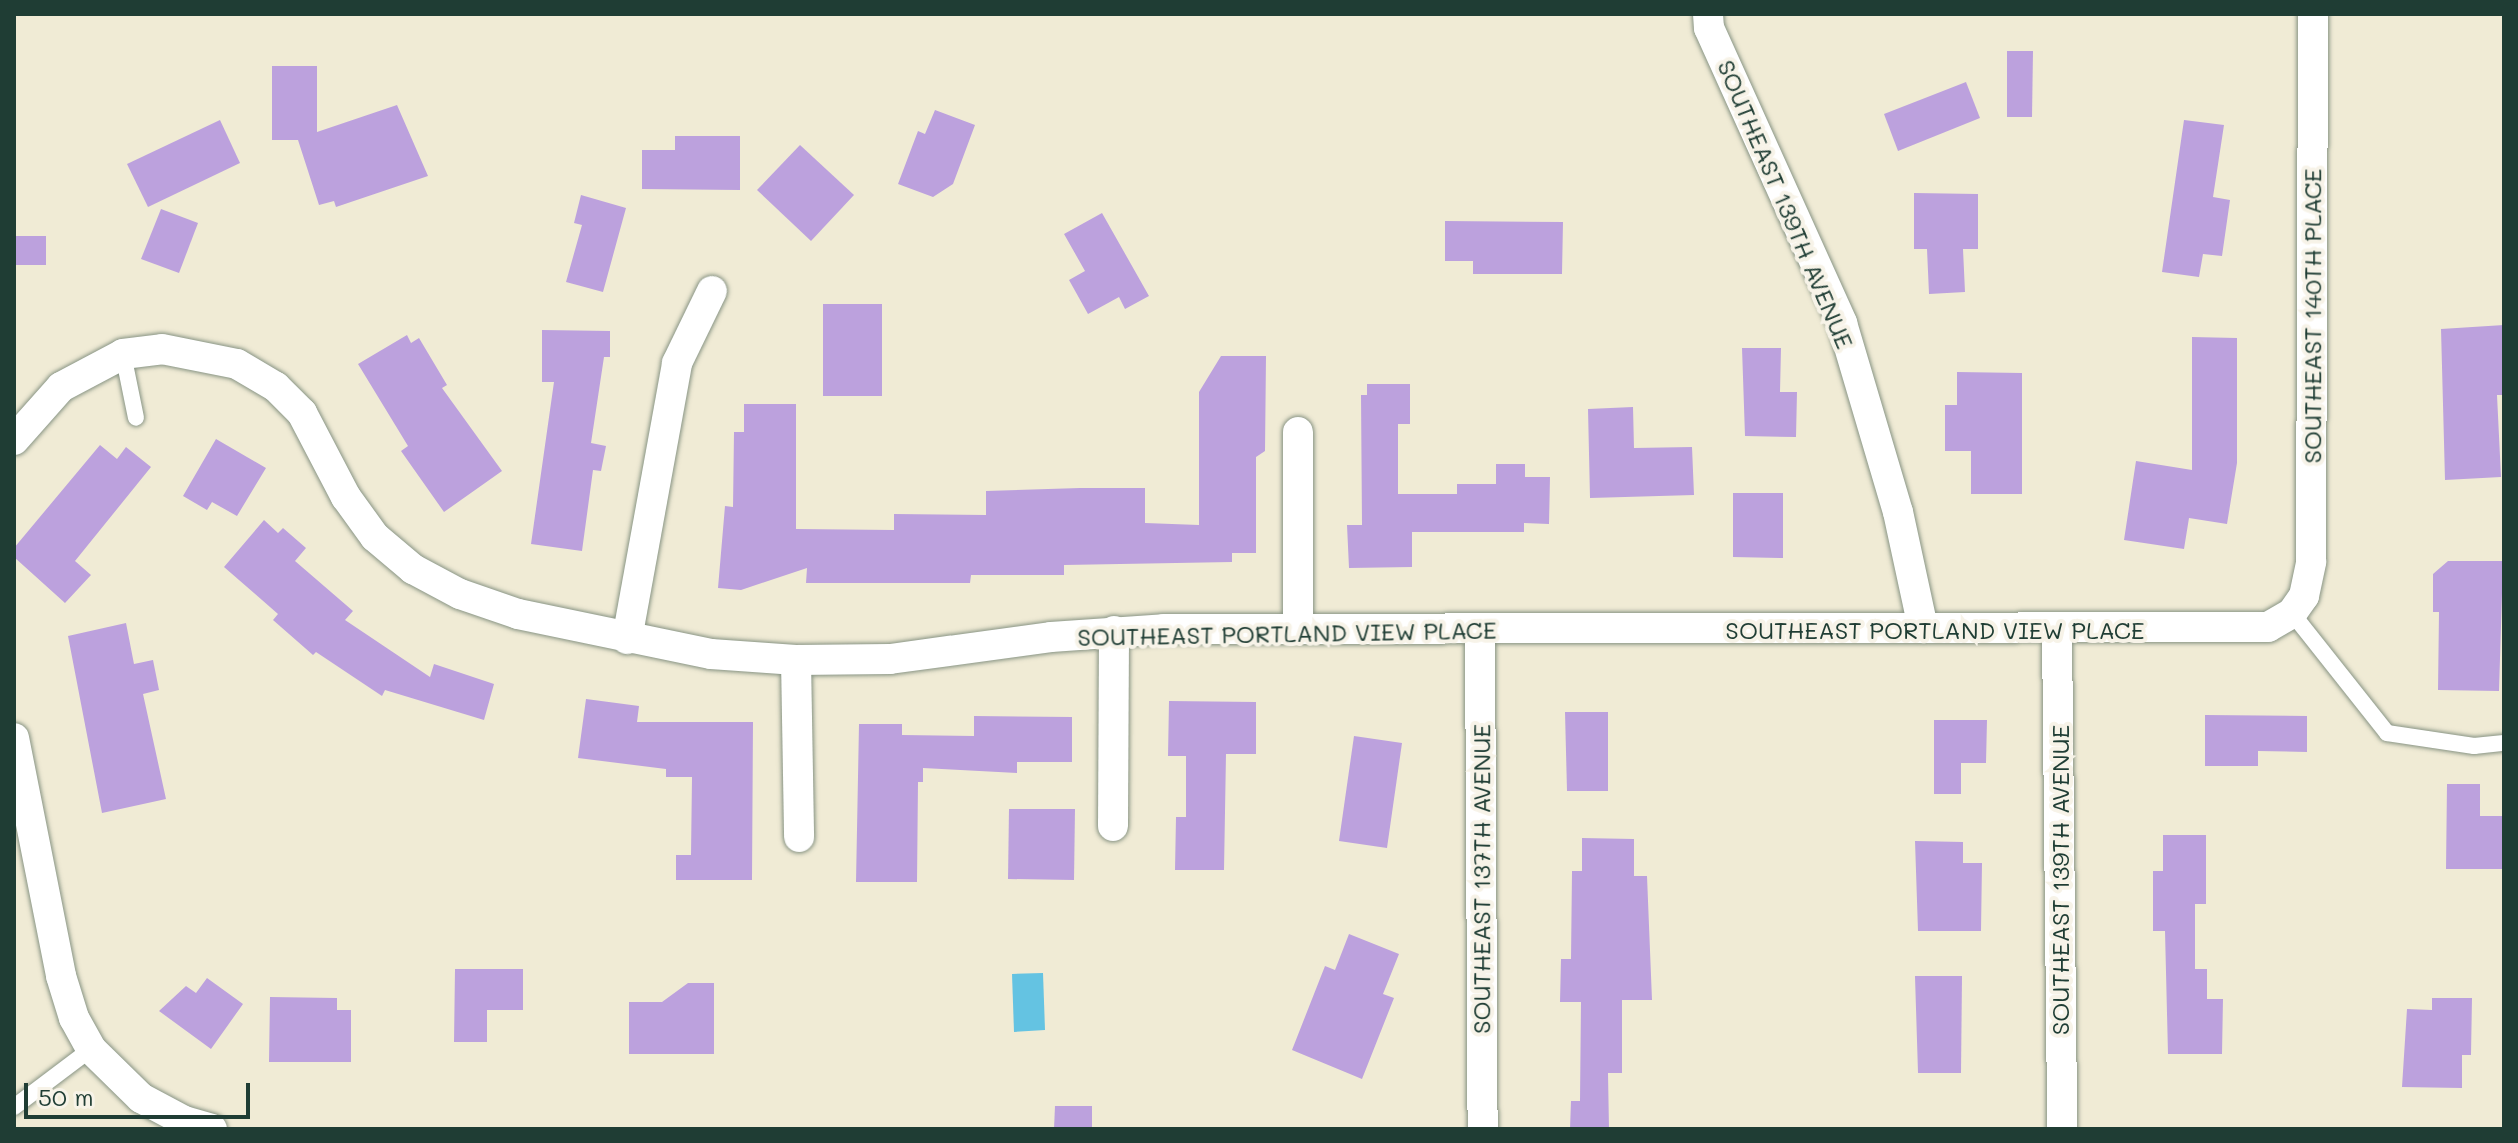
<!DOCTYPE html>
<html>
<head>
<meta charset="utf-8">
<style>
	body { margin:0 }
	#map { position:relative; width:2518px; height:1143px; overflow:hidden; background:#f0ebd5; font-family:Mali,sans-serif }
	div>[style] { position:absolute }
	.water>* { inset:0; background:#64c3e2 }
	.building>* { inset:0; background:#bca1dd }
	.roads { filter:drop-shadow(0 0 2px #889484) drop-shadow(0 0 2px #889484) }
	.lane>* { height:16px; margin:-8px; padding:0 8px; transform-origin:8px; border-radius:8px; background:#fff }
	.street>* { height:30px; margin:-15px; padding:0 15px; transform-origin:15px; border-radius:15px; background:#fff }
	span { translate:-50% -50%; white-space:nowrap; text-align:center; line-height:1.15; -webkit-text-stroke:8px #f7f3e8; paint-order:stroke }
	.street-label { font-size:24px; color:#1f3d34 }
	.frame { position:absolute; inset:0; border:16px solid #1f3d34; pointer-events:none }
	.scale { position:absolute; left:24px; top:1083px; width:226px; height:36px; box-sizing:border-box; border:4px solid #1f3d34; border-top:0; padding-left:10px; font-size:24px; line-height:28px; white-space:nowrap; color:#1f3d34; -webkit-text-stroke:6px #f7f3e8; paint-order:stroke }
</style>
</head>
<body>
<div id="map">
	<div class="water">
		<i style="clip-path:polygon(1043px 973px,1045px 1030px,1014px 1032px,1012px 974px)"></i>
	</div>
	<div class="building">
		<i style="clip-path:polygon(2007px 51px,2033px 51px,2032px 117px,2007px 117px)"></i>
		<i style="clip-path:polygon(272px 66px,317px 66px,317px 132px,397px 105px,428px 176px,336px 207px,334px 201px,319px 205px,298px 140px,272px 140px)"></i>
		<i style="clip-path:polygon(1966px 82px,1980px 118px,1898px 151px,1884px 114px)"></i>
		<i style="clip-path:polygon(935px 110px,975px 125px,953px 184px,933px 197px,898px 184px,918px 131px,925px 134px)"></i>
		<i style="clip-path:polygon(220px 120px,240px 163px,148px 207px,127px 164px)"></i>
		<i style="clip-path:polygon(2184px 120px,2224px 125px,2213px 197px,2230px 200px,2222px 256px,2203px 254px,2199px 277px,2162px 272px)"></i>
		<i style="clip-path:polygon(675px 136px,740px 136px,740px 190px,642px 189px,642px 150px,675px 150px)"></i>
		<i style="clip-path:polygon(800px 145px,854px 195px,811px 241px,757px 190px)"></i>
		<i style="clip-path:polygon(1914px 193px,1978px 194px,1978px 249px,1963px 249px,1965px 292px,1929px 294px,1927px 249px,1914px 249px)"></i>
		<i style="clip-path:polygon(581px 195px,626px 208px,603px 292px,566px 282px,582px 225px,574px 223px)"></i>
		<i style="clip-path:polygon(161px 209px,198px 223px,179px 273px,141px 259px)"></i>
		<i style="clip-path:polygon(1102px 213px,1149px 296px,1125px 309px,1119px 297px,1088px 314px,1069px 280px,1085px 271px,1064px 234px)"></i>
		<i style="clip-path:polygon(1445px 221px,1563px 222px,1562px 274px,1473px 274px,1473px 261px,1445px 261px)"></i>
		<i style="clip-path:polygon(14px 236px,46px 236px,46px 265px,14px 265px)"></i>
		<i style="clip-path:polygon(823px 304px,882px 304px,882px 396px,823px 396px)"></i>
		<i style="clip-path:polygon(2504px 325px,2504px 395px,2497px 395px,2501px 477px,2445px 480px,2441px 329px)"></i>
		<i style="clip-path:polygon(542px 330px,610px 331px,610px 357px,604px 357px,591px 443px,606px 446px,601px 471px,593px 470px,582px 551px,531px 544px,554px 382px,542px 382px)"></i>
		<i style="clip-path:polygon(407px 335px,411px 343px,419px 338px,447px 385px,442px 388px,502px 471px,444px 512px,401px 451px,408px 446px,358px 364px)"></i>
		<i style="clip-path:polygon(2192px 337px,2237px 338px,2237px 463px,2227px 524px,2189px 518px,2184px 549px,2124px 540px,2136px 461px,2192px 470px)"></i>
		<i style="clip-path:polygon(1742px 348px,1781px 348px,1780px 392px,1797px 392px,1796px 437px,1745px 436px)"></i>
		<i style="clip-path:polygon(1221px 356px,1266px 356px,1265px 451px,1256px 457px,1256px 553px,1232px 553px,1232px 562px,1064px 565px,1064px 575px,971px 575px,970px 583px,806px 583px,807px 568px,741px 590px,718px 588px,725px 506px,733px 507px,734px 432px,744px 432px,744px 404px,796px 404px,796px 529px,894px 530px,894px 514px,986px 515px,986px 491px,1080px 488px,1145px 488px,1145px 523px,1199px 525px,1199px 392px)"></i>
		<i style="clip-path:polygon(1957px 372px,2022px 373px,2022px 494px,1971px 494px,1971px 451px,1945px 451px,1945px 405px,1957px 405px)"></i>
		<i style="clip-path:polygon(1367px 384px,1410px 384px,1410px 424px,1398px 424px,1398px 494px,1457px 494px,1457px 484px,1496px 484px,1496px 464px,1525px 464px,1525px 477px,1550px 477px,1549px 524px,1524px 523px,1524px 532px,1412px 532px,1412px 567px,1349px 568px,1347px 525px,1362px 525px,1361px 395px,1367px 395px)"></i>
		<i style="clip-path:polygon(1633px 407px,1634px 448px,1692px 447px,1694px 495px,1590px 498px,1588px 409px)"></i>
		<i style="clip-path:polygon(216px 439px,266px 468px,237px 516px,212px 502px,207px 510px,183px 496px)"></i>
		<i style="clip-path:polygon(100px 445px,117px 459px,126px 447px,151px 467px,75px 561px,91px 575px,65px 603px,14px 557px,14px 548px)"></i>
		<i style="clip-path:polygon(1733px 493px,1783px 493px,1783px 558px,1733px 557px)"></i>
		<i style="clip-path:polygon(264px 520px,278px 533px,283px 528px,306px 548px,295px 561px,353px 611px,345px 620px,430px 677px,434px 664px,494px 684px,484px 720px,385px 690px,382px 696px,316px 652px,313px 655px,273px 620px,278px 614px,224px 567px)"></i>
		<i style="clip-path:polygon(2448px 561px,2503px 561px,2499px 691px,2438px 690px,2439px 612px,2433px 612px,2433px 574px)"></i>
		<i style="clip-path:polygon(126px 623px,134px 664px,153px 660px,159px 690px,143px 694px,166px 799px,102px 813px,68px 636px)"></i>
		<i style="clip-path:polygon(586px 699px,639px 706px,637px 722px,753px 722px,752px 880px,676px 880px,676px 855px,691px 855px,692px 777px,666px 777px,666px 769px,578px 758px)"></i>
		<i style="clip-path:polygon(1169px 701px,1256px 702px,1256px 754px,1226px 754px,1224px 870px,1175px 870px,1176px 817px,1186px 817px,1186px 756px,1168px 756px)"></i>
		<i style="clip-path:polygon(1565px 712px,1608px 712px,1608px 791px,1567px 791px)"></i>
		<i style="clip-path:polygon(2205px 715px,2307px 716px,2307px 752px,2258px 751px,2258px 766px,2205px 766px)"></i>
		<i style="clip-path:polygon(974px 716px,1072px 717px,1072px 762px,1017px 762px,1017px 773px,923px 768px,923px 782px,918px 782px,917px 882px,856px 882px,859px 724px,902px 724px,902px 735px,974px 736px)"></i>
		<i style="clip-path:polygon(1934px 720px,1987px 720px,1986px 763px,1961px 763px,1961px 794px,1934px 794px)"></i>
		<i style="clip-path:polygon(1354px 736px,1402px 743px,1387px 848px,1339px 841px)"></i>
		<i style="clip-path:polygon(2447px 784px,2480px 784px,2480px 816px,2504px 816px,2504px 869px,2446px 869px)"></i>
		<i style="clip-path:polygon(1009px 809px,1075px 809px,1074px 880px,1008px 879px)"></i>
		<i style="clip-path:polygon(2163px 835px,2206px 835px,2206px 904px,2195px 904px,2195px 969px,2207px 969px,2207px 999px,2223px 999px,2222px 1054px,2168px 1054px,2165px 931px,2153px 931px,2153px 871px,2163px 871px)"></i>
		<i style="clip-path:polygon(1582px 838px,1634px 839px,1634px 876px,1647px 876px,1652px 1000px,1622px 1000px,1622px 1073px,1608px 1073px,1609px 1129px,1570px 1129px,1571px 1101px,1580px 1101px,1581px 1002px,1560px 1002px,1561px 959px,1571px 959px,1572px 871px,1582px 871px)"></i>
		<i style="clip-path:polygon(1915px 841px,1963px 842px,1963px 863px,1982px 863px,1981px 931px,1918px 931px)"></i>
		<i style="clip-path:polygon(1349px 934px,1399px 954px,1383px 994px,1394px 998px,1362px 1079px,1292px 1050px,1325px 966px,1335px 970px)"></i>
		<i style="clip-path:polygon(455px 969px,523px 969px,523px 1010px,487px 1010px,487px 1042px,454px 1042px)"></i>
		<i style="clip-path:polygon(1915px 976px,1962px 976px,1961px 1073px,1918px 1073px)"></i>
		<i style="clip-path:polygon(207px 978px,243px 1004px,211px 1049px,159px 1011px,186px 986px,196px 993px)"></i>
		<i style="clip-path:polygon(688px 983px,714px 983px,714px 1054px,629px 1054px,629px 1002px,662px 1002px)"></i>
		<i style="clip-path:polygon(270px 997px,337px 998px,337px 1010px,351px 1010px,351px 1062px,269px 1062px)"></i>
		<i style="clip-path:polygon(2432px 998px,2472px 998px,2471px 1055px,2462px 1055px,2462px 1088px,2402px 1087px,2407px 1009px,2432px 1010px)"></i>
		<i style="clip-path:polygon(1055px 1106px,1092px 1106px,1092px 1129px,1054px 1129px)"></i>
	</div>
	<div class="roads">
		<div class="lane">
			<i style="left:123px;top:354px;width:65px;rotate:78.5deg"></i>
			<i style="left:2292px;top:613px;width:153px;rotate:51.6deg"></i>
			<i style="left:2387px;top:733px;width:88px;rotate:8.5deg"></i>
			<i style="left:2474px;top:746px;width:30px;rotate:-6deg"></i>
			<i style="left:14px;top:1107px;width:96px;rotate:-37deg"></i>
		</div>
		<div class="street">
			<i style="left:1708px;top:14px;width:14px;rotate:86deg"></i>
			<i style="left:1709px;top:28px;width:324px;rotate:65.7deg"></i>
			<i style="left:1842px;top:323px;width:197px;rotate:73.5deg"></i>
			<i style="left:1898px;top:512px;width:119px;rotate:77.8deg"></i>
			<i style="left:14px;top:440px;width:71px;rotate:-48.4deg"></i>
			<i style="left:61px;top:387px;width:70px;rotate:-28deg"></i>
			<i style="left:123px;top:354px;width:39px;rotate:-7deg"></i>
			<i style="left:162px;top:349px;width:76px;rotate:11.3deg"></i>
			<i style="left:237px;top:364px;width:45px;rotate:30.5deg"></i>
			<i style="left:276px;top:387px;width:37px;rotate:45deg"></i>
			<i style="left:302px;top:413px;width:95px;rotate:62.4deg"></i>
			<i style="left:346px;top:497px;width:49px;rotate:54.1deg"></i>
			<i style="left:375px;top:537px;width:50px;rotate:40.1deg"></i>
			<i style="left:413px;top:569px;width:53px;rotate:28deg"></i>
			<i style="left:460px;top:594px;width:61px;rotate:19deg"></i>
			<i style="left:518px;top:614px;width:197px;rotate:11.7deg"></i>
			<i style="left:711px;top:654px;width:85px;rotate:4deg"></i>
			<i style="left:796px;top:660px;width:94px;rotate:-0.6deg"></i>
			<i style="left:890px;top:659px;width:162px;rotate:-7.8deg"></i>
			<i style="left:1051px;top:637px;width:113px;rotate:-4deg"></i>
			<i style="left:1164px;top:629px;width:1104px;rotate:-0.1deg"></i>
			<i style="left:2268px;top:627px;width:28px;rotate:-30deg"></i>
			<i style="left:2292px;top:613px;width:21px;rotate:-55deg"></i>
			<i style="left:2304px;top:596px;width:35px;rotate:-78deg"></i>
			<i style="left:2311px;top:562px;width:548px;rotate:-89.79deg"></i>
			<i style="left:1298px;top:629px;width:197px;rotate:-90deg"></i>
			<i style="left:1480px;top:630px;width:499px;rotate:89.7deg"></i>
			<i style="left:2057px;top:631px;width:498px;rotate:89.4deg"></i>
			<i style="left:627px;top:639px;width:280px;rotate:-79.7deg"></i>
			<i style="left:677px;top:363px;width:80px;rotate:-64.1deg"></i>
			<i style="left:796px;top:660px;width:177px;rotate:89deg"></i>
			<i style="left:14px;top:738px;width:243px;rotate:78.8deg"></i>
			<i style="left:61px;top:976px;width:44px;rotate:72.8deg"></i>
			<i style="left:74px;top:1018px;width:35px;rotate:61deg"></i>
			<i style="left:91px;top:1049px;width:70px;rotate:44.4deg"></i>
			<i style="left:141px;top:1098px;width:49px;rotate:28.1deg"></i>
			<i style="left:184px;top:1121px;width:29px;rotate:16deg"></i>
			<i style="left:1113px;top:826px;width:195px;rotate:-89.7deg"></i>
		</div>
	</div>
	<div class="street-label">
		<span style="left:1786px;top:204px;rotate:67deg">SOUTHEAST 139TH AVENUE</span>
		<span style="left:2312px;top:316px;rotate:-90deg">SOUTHEAST 140TH PLACE</span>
		<span style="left:1935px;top:630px">SOUTHEAST PORTLAND VIEW PLACE</span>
		<span style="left:1287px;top:633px;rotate:-1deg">SOUTHEAST PORTLAND VIEW PLACE</span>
		<span style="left:1481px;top:879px;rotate:-90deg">SOUTHEAST 137TH AVENUE</span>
		<span style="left:2060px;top:880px;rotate:-90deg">SOUTHEAST 139TH AVENUE</span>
	</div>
	<div class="frame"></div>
	<div class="scale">50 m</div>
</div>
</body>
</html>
